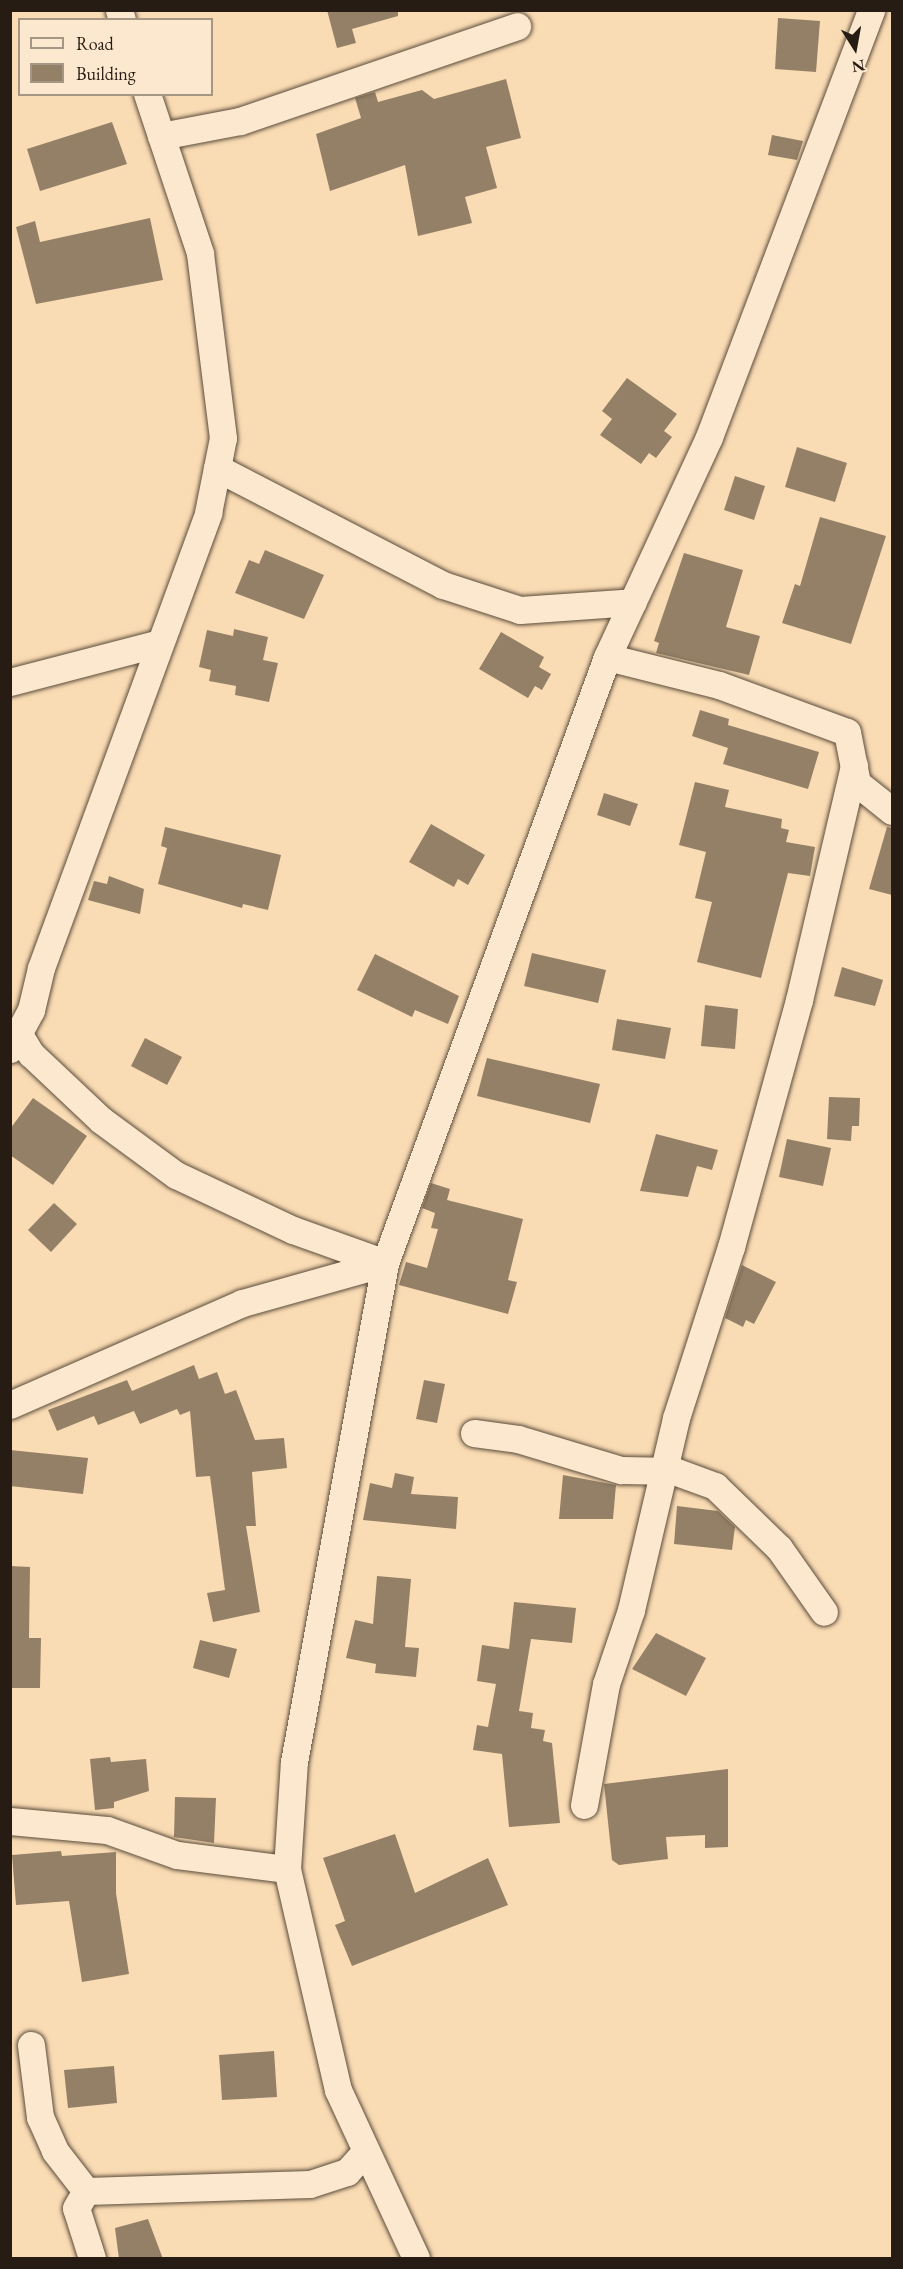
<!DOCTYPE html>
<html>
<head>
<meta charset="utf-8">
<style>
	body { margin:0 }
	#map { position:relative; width:903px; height:2269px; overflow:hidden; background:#fadcb4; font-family:"EB Garamond",serif }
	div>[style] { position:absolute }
	.building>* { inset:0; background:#948067 }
	.roads { filter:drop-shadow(0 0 2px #5b4c3c) drop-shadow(0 0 2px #5b4c3c) }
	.minor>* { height:27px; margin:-13.5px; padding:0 13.5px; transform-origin:13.5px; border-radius:13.5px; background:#fce8ce }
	span { translate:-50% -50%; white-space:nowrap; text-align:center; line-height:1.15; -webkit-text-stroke:6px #fce8ce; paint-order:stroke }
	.frame { position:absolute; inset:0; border:12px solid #261c14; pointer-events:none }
	.legend { position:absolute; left:18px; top:18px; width:195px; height:78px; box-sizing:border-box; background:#fce8ce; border:2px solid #a69684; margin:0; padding:8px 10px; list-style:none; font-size:18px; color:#261c14 }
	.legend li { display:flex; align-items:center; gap:12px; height:30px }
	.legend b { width:30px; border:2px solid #a69684 }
	.north { position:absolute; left:825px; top:18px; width:60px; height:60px; -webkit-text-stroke:4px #fce8ce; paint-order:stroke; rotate:169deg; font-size:16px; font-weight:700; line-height:24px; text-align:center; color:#261c14 }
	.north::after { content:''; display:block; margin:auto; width:21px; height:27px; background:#261c14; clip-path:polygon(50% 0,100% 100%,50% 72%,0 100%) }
</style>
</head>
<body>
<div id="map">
	<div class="building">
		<i style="clip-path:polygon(327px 10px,398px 10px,398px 16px,352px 29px,356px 43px,337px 48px)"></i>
		<i style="clip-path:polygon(778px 18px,820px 21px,816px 72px,775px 69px)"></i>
		<i style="clip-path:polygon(506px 79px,521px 138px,486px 147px,497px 188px,465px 197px,472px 223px,418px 236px,405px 165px,330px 191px,316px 134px,361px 118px,355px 98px,375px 92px,378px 102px,422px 90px,434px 99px)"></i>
		<i style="clip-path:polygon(112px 122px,127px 164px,40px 191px,27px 149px)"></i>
		<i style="clip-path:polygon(772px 135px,803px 141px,797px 160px,768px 155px)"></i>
		<i style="clip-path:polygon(150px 218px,163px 280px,36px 304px,16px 227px,35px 221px,40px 242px)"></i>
		<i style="clip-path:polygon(627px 378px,677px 414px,664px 431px,672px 437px,656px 458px,649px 453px,641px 464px,600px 435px,612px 419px,602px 411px)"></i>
		<i style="clip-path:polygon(797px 447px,847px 463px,835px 502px,785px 487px)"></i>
		<i style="clip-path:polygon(735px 476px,765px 486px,754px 520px,724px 510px)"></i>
		<i style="clip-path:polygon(820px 517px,886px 536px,851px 644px,782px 623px,795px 584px,800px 586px)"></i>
		<i style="clip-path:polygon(265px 550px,324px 575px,304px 619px,235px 593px,249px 560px,259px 564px)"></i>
		<i style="clip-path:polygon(684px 553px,743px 570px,726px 627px,760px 636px,749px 675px,656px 653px,659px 643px,654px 641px)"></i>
		<i style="clip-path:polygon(234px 629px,268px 637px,263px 660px,278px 663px,269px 702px,235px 695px,236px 686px,209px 681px,211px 670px,199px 667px,207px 630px,233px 636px)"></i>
		<i style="clip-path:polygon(501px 632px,544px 657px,539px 667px,551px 674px,542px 690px,535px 686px,528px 698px,479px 669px)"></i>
		<i style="clip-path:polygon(700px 710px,729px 719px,728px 725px,819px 752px,808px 789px,723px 764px,728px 748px,692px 736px)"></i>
		<i style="clip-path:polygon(695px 782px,729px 790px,725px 807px,782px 819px,781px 828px,789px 830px,786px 842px,815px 847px,810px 876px,788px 873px,761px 978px,697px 962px,712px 902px,695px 898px,706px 852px,679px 845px)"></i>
		<i style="clip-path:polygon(604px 793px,638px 804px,630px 826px,597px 815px)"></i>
		<i style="clip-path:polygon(431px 824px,485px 855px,468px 885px,458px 879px,454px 887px,409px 862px)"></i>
		<i style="clip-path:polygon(165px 827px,281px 855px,268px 910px,243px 904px,242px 908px,158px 884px,167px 848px,161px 846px)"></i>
		<i style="clip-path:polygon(887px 827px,892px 828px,892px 895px,869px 889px)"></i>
		<i style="clip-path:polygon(109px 876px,144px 889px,140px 914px,88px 900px,94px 881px,107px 884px)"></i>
		<i style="clip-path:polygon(532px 953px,606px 970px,598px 1003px,524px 986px)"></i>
		<i style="clip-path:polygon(375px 954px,459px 996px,448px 1024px,415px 1010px,412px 1017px,357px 990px)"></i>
		<i style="clip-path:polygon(842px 967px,883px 980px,875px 1006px,834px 996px)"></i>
		<i style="clip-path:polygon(705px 1005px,738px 1009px,735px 1049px,701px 1046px)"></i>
		<i style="clip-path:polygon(617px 1019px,671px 1028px,665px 1059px,612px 1050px)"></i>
		<i style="clip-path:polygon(145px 1038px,182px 1057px,167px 1085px,131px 1066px)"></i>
		<i style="clip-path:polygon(487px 1058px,600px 1084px,590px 1123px,477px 1096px)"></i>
		<i style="clip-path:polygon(829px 1097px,860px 1098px,859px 1126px,852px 1126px,851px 1141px,827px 1139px)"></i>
		<i style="clip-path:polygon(33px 1098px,87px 1136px,53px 1185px,10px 1155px,10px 1129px)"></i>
		<i style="clip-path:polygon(656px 1134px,718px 1150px,712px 1170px,697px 1166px,688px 1197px,640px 1191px)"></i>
		<i style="clip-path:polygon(787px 1139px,831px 1148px,823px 1186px,779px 1177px)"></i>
		<i style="clip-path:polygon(431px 1183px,450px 1189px,447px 1200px,523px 1219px,508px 1280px,517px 1282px,508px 1314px,399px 1285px,406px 1262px,427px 1268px,438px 1229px,431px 1228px,435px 1213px,422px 1208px)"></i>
		<i style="clip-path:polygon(54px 1203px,77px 1224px,51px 1252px,28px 1230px)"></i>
		<i style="clip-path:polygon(742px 1265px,776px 1282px,754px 1324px,746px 1320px,743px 1327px,725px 1318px)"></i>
		<i style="clip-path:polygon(194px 1365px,199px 1379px,217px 1372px,225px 1394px,236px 1390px,255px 1440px,284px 1438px,287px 1468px,252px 1472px,256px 1526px,246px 1526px,260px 1612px,213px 1622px,207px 1593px,225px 1590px,210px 1476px,196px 1477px,190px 1411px,180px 1415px,177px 1409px,140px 1424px,134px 1411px,98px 1425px,94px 1416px,57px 1431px,48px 1410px,127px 1380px,132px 1391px)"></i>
		<i style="clip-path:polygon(424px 1380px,445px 1384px,437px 1423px,416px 1419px)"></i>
		<i style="clip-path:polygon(10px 1450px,88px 1458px,83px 1494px,10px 1486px)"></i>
		<i style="clip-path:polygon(395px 1473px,414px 1477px,411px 1494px,458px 1497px,456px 1529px,363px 1520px,370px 1483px,392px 1488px)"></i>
		<i style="clip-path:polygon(563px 1475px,616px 1485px,613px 1519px,559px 1519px)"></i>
		<i style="clip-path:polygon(677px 1506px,718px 1511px,735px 1527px,732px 1550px,674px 1544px)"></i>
		<i style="clip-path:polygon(10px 1566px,30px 1567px,29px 1638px,41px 1638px,40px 1688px,10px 1688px)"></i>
		<i style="clip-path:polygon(377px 1576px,411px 1579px,405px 1647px,419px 1648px,416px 1677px,375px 1673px,376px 1664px,346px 1658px,355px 1620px,373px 1624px)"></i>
		<i style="clip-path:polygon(514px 1602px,576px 1608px,572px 1643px,531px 1639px,519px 1711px,533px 1713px,531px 1728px,545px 1730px,543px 1741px,552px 1743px,560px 1823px,509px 1827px,502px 1754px,473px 1750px,477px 1725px,488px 1727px,496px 1684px,477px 1681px,482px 1645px,509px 1649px)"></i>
		<i style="clip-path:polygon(656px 1633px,706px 1658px,686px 1696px,632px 1669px)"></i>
		<i style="clip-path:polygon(200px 1640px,237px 1649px,229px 1678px,193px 1668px)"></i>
		<i style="clip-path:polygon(110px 1757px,111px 1762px,146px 1759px,149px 1791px,114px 1802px,114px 1808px,95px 1810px,90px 1759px)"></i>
		<i style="clip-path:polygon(728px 1769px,728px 1847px,705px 1848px,705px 1835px,666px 1837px,668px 1859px,619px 1865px,612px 1860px,604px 1784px)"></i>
		<i style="clip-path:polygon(175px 1797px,216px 1798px,214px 1843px,174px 1837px)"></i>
		<i style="clip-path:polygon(395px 1834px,415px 1893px,488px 1858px,508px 1905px,352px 1966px,335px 1925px,345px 1921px,323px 1858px)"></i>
		<i style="clip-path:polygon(61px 1851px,62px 1856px,116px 1852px,116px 1893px,129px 1974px,82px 1982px,69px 1901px,16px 1905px,12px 1855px)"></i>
		<i style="clip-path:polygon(274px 2051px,277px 2097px,222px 2100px,219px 2055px)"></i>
		<i style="clip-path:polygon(114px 2066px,117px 2103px,68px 2108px,64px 2070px)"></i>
		<i style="clip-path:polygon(148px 2219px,163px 2259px,119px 2259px,115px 2228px)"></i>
	</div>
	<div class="roads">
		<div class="minor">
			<i style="left:119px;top:10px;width:10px;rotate:73deg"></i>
			<i style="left:161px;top:136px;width:80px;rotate:-10.8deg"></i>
			<i style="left:240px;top:121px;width:293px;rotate:-18.9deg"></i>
			<i style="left:217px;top:468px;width:254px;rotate:27.4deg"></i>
			<i style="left:443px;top:585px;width:81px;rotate:18deg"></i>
			<i style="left:520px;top:610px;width:113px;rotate:-4deg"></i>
			<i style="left:607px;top:657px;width:115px;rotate:14deg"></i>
			<i style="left:719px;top:685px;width:136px;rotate:20.2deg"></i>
			<i style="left:847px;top:732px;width:52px;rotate:78.9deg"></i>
			<i style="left:857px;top:783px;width:45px;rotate:38.7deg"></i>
			<i style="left:10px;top:682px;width:151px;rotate:-14.6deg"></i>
			<i style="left:20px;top:1036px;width:21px;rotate:59deg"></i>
			<i style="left:31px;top:1054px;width:96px;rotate:43.3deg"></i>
			<i style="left:101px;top:1120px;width:93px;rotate:36.3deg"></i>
			<i style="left:176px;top:1175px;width:129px;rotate:25.2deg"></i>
			<i style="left:293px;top:1230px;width:98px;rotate:19.7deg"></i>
			<i style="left:10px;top:1049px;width:44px;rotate:-61.7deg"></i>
			<i style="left:31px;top:1010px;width:43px;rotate:-76.6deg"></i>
			<i style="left:41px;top:968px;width:485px;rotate:-69.8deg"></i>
			<i style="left:208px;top:513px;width:76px;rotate:-78.7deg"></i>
			<i style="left:223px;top:438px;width:186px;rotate:-97.1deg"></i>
			<i style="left:200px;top:253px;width:168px;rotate:-108.4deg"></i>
			<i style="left:10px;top:1405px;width:253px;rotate:-23.7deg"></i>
			<i style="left:242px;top:1303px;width:148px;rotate:-15.6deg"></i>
			<i style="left:474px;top:1433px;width:44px;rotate:7.8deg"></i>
			<i style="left:518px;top:1439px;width:108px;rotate:16.8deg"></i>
			<i style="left:621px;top:1470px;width:53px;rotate:1.1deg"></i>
			<i style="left:674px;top:1471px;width:44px;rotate:20.1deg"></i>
			<i style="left:715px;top:1486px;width:89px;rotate:44.1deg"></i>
			<i style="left:779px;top:1548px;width:78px;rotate:54.9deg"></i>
			<i style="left:584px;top:1805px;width:123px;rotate:-79.7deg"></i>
			<i style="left:606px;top:1684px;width:78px;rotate:-71.3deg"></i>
			<i style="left:631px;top:1610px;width:197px;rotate:-76.8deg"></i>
			<i style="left:676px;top:1418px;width:180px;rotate:-72.2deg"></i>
			<i style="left:731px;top:1247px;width:256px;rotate:-74.6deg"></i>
			<i style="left:799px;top:1000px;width:241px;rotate:-76.8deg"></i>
			<i style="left:10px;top:1821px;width:97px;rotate:5.3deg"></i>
			<i style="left:107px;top:1830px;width:74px;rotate:19.7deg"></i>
			<i style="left:177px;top:1855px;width:111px;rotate:7.3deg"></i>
			<i style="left:31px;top:2045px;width:73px;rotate:82.9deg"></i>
			<i style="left:40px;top:2117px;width:37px;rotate:66deg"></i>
			<i style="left:55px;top:2151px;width:51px;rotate:52.2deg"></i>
			<i style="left:92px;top:2258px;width:52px;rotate:-107.7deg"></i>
			<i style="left:76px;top:2208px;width:20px;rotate:-60deg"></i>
			<i style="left:86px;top:2191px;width:224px;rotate:-1.8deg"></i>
			<i style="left:310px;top:2184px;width:39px;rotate:-18deg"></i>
			<i style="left:347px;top:2172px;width:28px;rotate:-48deg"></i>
			<i style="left:416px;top:2258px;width:185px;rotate:-114.9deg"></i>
			<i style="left:338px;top:2090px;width:227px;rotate:-103deg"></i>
			<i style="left:287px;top:1869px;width:107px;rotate:-86.3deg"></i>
			<i style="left:294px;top:1762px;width:507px;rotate:-79.66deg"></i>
			<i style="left:385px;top:1263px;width:645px;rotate:-69.88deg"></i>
			<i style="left:607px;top:657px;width:242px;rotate:-65.1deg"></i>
			<i style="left:709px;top:437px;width:457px;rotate:-69.2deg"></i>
		</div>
	</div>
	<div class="frame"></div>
	<ul class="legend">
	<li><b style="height:8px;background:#fce8ce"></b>Road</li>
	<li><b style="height:16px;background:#948067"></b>Building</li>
	</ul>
	<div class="north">N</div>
</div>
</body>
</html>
